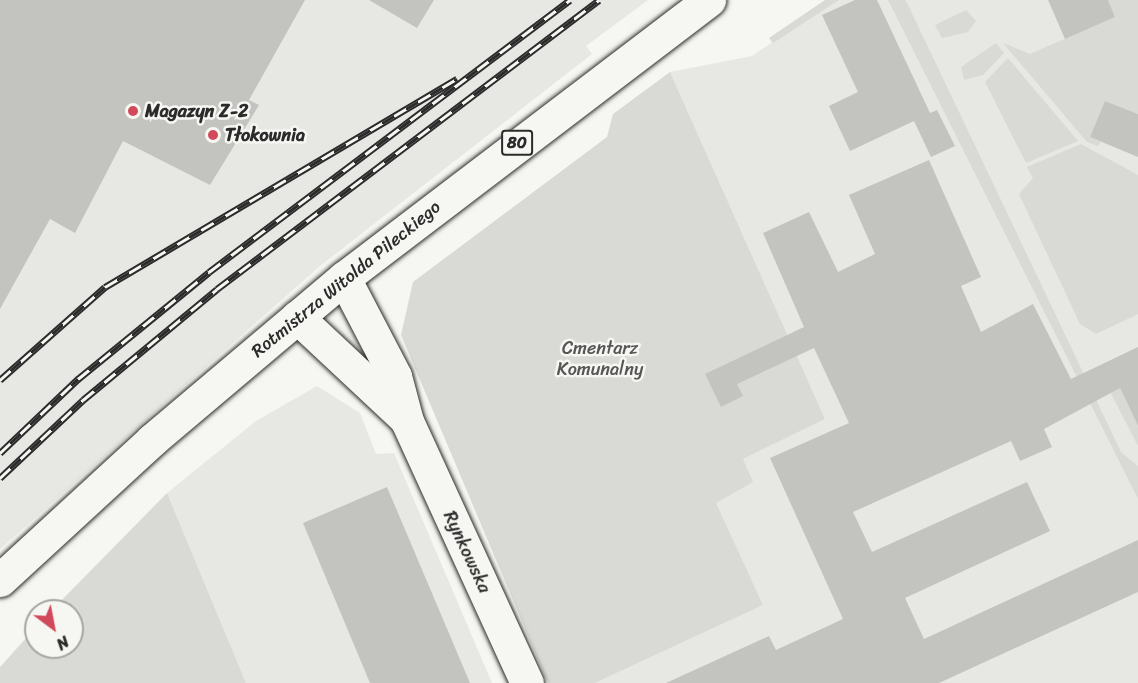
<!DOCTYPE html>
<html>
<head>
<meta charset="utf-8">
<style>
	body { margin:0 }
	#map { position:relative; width:1138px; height:683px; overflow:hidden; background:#f6f6f2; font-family:Sriracha,sans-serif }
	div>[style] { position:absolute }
	.built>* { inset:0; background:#e7e7e3 }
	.green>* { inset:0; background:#d9d9d5 }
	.building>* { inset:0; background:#c3c3c0 }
	.roads { filter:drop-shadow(0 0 2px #2b2b2b) drop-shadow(0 0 2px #2b2b2b) }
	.minor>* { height:33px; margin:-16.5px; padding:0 16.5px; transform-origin:16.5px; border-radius:16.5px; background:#f6f6f2 }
	.major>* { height:33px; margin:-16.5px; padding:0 16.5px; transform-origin:16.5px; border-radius:16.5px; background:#f6f6f2 }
	.rail>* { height:7px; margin-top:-3.5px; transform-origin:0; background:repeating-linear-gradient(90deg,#f6f6f2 0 14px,#2b2b2b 0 28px); box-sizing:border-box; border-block:2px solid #2b2b2b }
	.dots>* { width:16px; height:16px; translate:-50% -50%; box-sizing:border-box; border:3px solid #f6f6f2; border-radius:50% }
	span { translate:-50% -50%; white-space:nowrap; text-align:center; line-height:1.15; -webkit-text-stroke:5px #f6f6f2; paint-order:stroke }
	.shield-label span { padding:2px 4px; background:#f6f6f2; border:2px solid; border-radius:4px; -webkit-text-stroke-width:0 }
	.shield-label { font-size:16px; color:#2b2b2b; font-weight:700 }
	.poi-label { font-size:18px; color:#2b2b2b; font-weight:700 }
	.left { translate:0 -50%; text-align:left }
	.street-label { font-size:18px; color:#2b2b2b }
	.park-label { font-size:18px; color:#565656 }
	.north { position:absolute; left:24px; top:599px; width:60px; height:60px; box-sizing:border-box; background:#f6f6f2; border:2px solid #a5a5a2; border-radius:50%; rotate:148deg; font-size:16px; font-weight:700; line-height:24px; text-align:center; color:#2b2b2b }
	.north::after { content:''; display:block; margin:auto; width:21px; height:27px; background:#d1495b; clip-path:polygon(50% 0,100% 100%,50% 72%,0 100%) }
</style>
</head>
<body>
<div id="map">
	<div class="built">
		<i style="clip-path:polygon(0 0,648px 0,586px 46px,592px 54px,320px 266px,0 549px)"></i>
		<i style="clip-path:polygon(834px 0,1138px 0,1138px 683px,595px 683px,763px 605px,715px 503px,743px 459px,825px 419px,670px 72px,752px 56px)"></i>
		<i style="clip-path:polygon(317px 386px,360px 413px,376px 454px,394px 453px,492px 683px,246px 683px,167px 493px,256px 421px)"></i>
	</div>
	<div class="green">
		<i style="clip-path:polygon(825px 0,839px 0,773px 43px,769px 38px)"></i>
		<i style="clip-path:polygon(888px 0,905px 0,908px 5px,1121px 452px,1138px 466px,1138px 499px)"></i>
		<i style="clip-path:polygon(1108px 0,1138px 0,1138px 114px,1105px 101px,1090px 137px,1101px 142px,1098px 146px,1087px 142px,1003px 43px,1030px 54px,1115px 17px)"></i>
		<i style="clip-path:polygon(966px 10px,976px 21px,968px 32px,942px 38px,935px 25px)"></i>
		<i style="clip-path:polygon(996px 43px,1004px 53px,983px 75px,964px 80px,961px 67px)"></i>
		<i style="clip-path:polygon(1008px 58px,1078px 141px,1026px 163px,985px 82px)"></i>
		<i style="clip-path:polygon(670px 72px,825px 419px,743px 459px,753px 482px,716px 503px,763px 605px,595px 683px,548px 683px,401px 335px,413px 282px,607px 137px,613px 114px)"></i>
		<i style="clip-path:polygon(1081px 144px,1138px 175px,1138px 314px,1096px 334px,1080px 324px,1019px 194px,1033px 178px,1027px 167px)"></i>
		<i style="clip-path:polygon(1107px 362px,1138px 426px,1138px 446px,1103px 378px)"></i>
		<i style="clip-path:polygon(167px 493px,246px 683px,0 683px,0 667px,36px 627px,36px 647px,72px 647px,72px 611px,51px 611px)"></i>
	</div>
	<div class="building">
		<i style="clip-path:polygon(0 0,305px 0,249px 100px,259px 105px,210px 185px,123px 141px,75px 233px,50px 219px,0 309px)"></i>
		<i style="clip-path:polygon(369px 0,434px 0,417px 28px)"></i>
		<i style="clip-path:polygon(855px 0,877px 0,930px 113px,937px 110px,955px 146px,931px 157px,914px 121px,850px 151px,829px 106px,858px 92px,822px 15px)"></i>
		<i style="clip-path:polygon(1048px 0,1108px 0,1115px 17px,1065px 39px)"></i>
		<i style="clip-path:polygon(1105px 101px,1138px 114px,1138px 157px,1090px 137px)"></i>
		<i style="clip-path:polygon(929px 160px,981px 277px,961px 286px,981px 332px,1033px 304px,1071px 379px,1138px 347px,1138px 426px,1120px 388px,1044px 429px,1052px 447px,1020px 461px,1011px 441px,853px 512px,872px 552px,1027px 482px,1050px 531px,905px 598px,924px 639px,1138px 540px,1138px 592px,939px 683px,666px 683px,769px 636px,776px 650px,843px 619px,770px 458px,849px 423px,814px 348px,737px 384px,743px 396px,721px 407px,705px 374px,804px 327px,763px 233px,809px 212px,838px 272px,875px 254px,849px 195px)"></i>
		<i style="clip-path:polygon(387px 487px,470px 683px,370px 683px,303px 523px)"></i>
	</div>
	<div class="roads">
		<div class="minor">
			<i style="left:344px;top:278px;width:110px;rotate:62.5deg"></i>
			<i style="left:395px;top:376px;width:47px;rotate:75.1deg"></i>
			<i style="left:407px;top:421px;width:288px;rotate:65.4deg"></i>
			<i style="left:297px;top:317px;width:146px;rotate:43.1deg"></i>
		</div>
		<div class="major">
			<i style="left:0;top:580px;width:207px;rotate:-42.6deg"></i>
			<i style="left:152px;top:440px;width:251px;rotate:-40.2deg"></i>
			<i style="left:344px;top:278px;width:459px;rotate:-37.3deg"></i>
		</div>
	</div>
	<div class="rail">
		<i style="left:0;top:380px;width:140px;rotate:-41.5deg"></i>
		<i style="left:105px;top:287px;width:409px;rotate:-30.6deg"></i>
		<i style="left:0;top:453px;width:108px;rotate:-43.5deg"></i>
		<i style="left:78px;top:379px;width:169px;rotate:-39.2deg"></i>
		<i style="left:209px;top:272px;width:452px;rotate:-37deg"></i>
		<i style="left:0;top:478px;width:114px;rotate:-43.2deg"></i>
		<i style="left:83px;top:400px;width:174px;rotate:-39.6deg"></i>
		<i style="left:217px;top:289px;width:479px;rotate:-37.1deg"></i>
	</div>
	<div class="dots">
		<i style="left:133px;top:111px;background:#d1495b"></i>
		<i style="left:213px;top:135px;background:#d1495b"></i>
	</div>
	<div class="shield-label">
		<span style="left:517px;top:143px">80</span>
	</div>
	<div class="poi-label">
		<span class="left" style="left:145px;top:111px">Magazyn Z-2</span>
		<span class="left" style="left:225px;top:135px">Tłokownia</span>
	</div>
	<div class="street-label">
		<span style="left:346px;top:279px;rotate:-39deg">Rotmistrza Witolda Pileckiego</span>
		<span style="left:467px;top:552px;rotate:65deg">Rynkowska</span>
	</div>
	<div class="park-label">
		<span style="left:600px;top:359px">Cmentarz<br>Komunalny</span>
	</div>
	<div class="north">N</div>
</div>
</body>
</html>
